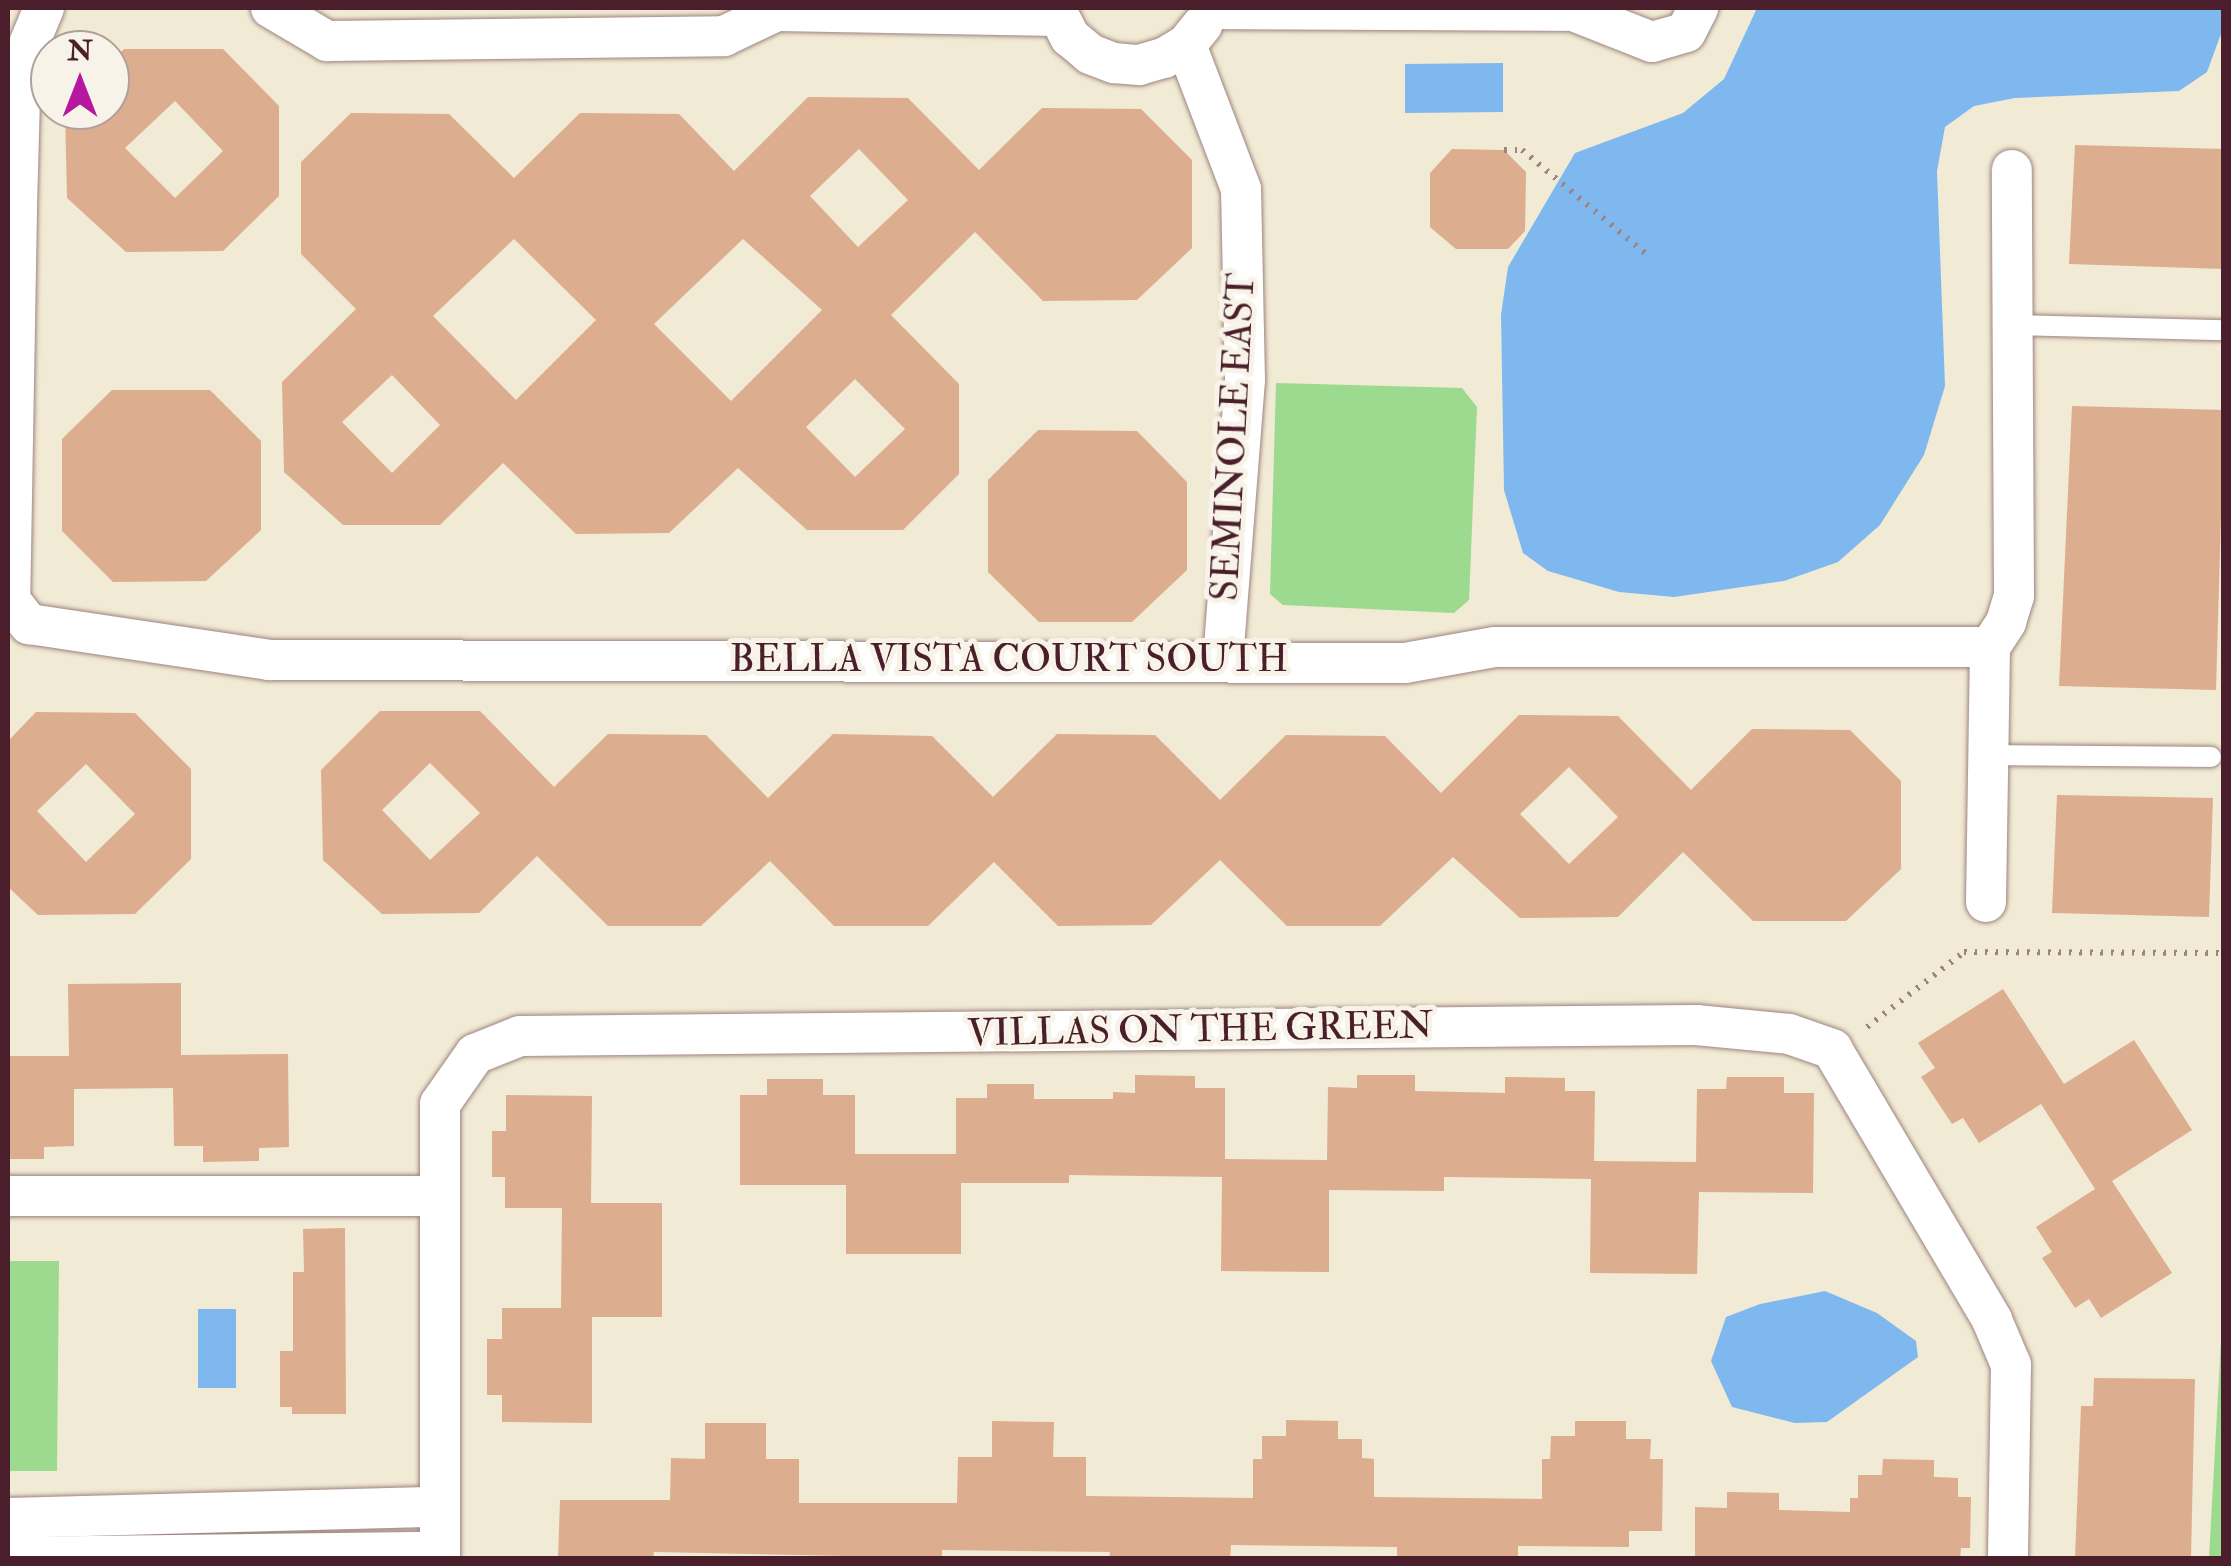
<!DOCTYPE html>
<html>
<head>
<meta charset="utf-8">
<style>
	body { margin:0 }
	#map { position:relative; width:2231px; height:1566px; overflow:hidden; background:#f1ead4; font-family:"IM FELL Double Pica",serif }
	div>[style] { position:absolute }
	.green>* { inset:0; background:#9bda8f }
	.water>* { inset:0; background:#7eb8ef }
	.building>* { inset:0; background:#dcad8e }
	.path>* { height:6px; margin-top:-3px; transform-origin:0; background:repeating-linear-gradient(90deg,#9e8480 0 2.5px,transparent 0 10.5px) }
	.roads { filter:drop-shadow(0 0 2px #9e8480) drop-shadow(0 0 2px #9e8480) }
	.service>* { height:20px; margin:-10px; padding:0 10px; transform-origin:10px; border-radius:10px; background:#fff }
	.minor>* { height:40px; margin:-20px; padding:0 20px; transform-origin:20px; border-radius:20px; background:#fff }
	span { translate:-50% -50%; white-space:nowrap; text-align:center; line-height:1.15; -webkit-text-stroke:10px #f7f3e8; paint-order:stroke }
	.street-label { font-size:38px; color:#4a1f2b }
	.frame { position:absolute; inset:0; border:10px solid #4a1f2b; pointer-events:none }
	.north { position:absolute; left:30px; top:30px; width:100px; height:100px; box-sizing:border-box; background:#f7f3e8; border:2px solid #b29e9c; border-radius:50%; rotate:0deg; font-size:28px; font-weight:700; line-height:40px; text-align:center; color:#4a1f2b }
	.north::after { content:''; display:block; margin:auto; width:35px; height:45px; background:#b5179e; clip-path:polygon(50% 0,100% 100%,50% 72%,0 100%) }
</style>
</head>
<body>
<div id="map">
	<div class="green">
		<i style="clip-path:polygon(1276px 383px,1462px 388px,1477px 407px,1469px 600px,1454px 613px,1283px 605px,1270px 594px)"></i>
		<i style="clip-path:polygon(8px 1261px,59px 1261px,57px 1471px,8px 1471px)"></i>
		<i style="clip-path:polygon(2223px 1284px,2223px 1558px,2209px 1558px,2223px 1305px)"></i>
	</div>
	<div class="water">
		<i style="clip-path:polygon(1757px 8px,2223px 8px,2224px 26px,2207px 72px,2179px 91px,2015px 98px,1974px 106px,1945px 127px,1937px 171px,1945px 386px,1924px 455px,1880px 525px,1838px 562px,1784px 581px,1674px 597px,1619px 592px,1548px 571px,1523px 553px,1504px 490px,1501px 315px,1508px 267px,1575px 153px,1683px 113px,1724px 79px)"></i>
		<i style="clip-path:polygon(1503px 63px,1503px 112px,1405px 113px,1405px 64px)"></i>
		<i style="clip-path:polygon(1825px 1291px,1877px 1313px,1916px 1341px,1918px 1357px,1827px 1422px,1795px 1423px,1732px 1407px,1711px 1361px,1726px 1317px,1760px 1304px)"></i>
		<i style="clip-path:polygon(198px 1309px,236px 1309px,236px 1388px,198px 1388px)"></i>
	</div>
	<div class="building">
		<i style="clip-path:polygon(evenodd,124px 49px,223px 49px,279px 106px,279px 196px,223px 251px,126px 252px,67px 198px,65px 110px,110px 110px,110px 63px,124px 49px,175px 101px,223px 151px,175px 198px,125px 148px,175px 101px)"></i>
		<i style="clip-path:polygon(evenodd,808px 97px,908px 98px,979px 170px,1042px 108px,1141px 109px,1192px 160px,1192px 248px,1137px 300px,1043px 301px,975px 232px,891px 315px,959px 384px,959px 474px,903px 530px,807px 530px,738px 468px,669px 533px,576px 534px,503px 463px,440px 525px,343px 525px,284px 472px,282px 382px,356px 309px,301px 254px,301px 162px,351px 113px,449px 114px,514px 178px,580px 113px,679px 114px,734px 171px,808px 97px,859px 149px,908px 200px,858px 247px,810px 196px,859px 149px,808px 97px,514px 239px,596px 320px,516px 400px,433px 316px,514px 239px,808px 97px,743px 239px,822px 310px,731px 401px,654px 324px,743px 239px,808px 97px,392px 375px,440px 425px,392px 473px,342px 422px,392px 375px,808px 97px,855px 379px,905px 429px,855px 477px,806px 427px,855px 379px)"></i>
		<i style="clip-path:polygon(2075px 145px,2224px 149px,2224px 269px,2069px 264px)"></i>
		<i style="clip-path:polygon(1452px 149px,1504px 150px,1526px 172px,1525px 231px,1508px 249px,1456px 249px,1430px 227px,1430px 173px)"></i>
		<i style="clip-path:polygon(112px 390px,210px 390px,261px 441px,261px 530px,206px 581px,113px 582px,62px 531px,62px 439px)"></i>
		<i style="clip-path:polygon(2072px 406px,2224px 410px,2216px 690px,2059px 686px)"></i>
		<i style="clip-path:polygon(1038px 430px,1137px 431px,1187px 482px,1187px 570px,1132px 622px,1039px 622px,988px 572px,988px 480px)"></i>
		<i style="clip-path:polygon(evenodd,380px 711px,480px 711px,554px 787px,608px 734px,706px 735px,768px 798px,833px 734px,932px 736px,993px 797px,1057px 734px,1155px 735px,1220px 800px,1286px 735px,1385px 736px,1441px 793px,1519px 715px,1618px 716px,1691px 790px,1752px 729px,1850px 730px,1901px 781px,1901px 869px,1846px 921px,1753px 921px,1683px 852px,1618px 917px,1520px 918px,1453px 857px,1380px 926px,1287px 926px,1220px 860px,1151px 925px,1058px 926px,994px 862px,928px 926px,834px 926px,770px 861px,701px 926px,608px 926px,537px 856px,479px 913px,382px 914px,323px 860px,321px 770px,380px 711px,430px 763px,480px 813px,430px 860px,382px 810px,430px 763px,380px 711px,1569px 767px,1618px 817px,1569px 864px,1520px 814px,1569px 767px)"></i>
		<i style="clip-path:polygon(evenodd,36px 712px,135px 713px,191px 769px,191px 859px,135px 914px,38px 915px,8px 887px,8px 741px,36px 712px,86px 764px,135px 814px,86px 862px,37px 811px,86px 764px)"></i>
		<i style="clip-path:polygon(2057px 795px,2213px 798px,2209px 917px,2052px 913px)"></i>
		<i style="clip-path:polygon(181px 983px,181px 1055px,288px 1054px,289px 1147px,259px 1148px,259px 1161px,203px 1162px,203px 1146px,174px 1146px,173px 1088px,74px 1089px,74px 1146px,44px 1147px,44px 1159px,8px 1159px,8px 1056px,69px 1056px,68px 984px)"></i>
		<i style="clip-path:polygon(2003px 989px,2064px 1084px,2134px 1040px,2192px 1130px,2112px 1181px,2172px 1273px,2101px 1318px,2089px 1299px,2075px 1308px,2042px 1258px,2052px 1252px,2036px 1227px,2095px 1189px,2041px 1104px,1979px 1143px,1963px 1118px,1952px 1124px,1921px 1077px,1935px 1068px,1918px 1043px)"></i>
		<i style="clip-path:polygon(1135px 1075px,1195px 1076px,1195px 1088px,1225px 1088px,1225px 1159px,1327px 1160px,1328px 1087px,1357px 1088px,1357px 1075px,1415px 1075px,1415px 1091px,1505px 1093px,1505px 1077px,1565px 1078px,1565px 1091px,1595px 1091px,1594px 1161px,1696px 1162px,1697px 1089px,1726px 1089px,1727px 1077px,1784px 1077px,1784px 1093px,1814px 1093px,1813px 1193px,1699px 1192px,1697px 1274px,1590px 1273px,1591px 1179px,1444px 1177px,1444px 1191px,1329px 1190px,1329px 1272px,1221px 1271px,1222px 1177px,1069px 1175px,1069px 1183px,961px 1183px,961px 1254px,846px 1254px,846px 1185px,740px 1185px,740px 1095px,767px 1095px,767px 1079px,823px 1079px,823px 1095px,855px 1095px,855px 1154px,956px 1154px,956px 1098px,987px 1098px,987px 1084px,1034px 1084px,1034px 1099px,1113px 1099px,1113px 1092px,1135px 1093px)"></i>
		<i style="clip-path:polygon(506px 1095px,592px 1096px,591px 1203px,662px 1203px,662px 1317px,592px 1317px,592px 1423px,502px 1422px,502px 1395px,487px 1395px,487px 1339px,502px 1339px,502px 1308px,561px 1308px,562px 1208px,505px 1208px,505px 1177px,492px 1177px,492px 1131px,506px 1131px)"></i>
		<i style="clip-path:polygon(345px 1228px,346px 1414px,292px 1414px,292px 1407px,280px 1407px,280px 1351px,293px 1351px,293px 1272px,304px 1272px,303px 1229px)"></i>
		<i style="clip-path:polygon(2094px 1378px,2195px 1379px,2191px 1558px,2075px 1558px,2081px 1406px,2093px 1406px)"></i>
		<i style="clip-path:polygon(1286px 1420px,1338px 1421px,1338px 1439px,1362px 1439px,1362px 1458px,1374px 1459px,1374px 1497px,1542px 1499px,1542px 1459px,1550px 1459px,1551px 1436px,1575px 1436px,1575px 1421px,1626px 1421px,1626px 1439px,1651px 1439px,1650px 1459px,1663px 1459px,1662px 1531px,1629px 1531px,1629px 1547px,1518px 1546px,1518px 1558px,1397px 1558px,1397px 1547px,1231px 1545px,1230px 1558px,1109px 1558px,1110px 1552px,942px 1550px,942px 1558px,654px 1552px,653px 1558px,558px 1558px,560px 1500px,670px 1500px,671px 1458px,705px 1459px,705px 1423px,766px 1423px,766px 1459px,799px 1459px,799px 1503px,957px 1503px,958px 1457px,992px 1457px,992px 1421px,1054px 1422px,1053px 1457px,1086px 1457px,1086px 1496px,1253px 1498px,1253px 1459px,1262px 1459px,1262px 1436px,1286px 1436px)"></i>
		<i style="clip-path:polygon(1883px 1459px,1934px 1460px,1934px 1477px,1958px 1478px,1958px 1497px,1971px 1497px,1970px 1548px,1961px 1548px,1960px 1558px,1695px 1558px,1695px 1507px,1727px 1508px,1727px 1492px,1779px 1493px,1779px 1510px,1850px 1512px,1850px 1498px,1858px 1498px,1858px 1475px,1882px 1475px)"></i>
	</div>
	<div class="path">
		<i style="left:1504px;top:150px;width:18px"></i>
		<i style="left:1522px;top:150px;width:162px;rotate:40deg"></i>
		<i style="left:1867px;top:1027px;width:123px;rotate:-37.7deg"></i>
		<i style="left:1964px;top:952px;width:260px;rotate:0.2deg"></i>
	</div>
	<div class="roads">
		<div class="service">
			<i style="left:2013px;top:325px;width:211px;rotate:1.4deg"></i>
			<i style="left:1988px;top:755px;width:223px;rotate:0.5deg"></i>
		</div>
		<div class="minor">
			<i style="left:44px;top:8px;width:60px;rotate:112.7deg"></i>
			<i style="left:21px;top:63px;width:147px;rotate:91.6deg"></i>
			<i style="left:17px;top:210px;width:390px;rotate:91deg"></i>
			<i style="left:10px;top:600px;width:31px;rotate:52deg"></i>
			<i style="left:29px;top:624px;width:243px;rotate:8.5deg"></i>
			<i style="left:269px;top:660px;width:1136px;rotate:0.15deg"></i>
			<i style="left:1405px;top:663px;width:91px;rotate:-10.1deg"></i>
			<i style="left:1495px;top:647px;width:495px"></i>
			<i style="left:271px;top:8px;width:65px;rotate:30.5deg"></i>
			<i style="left:327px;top:41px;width:397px;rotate:-0.7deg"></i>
			<i style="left:724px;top:36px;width:59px;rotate:-25.3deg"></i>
			<i style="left:777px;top:11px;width:280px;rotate:1deg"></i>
			<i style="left:1055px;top:8px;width:33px;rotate:63deg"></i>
			<i style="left:1070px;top:37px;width:26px;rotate:40deg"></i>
			<i style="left:1090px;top:54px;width:26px;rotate:21deg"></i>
			<i style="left:1114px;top:63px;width:25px;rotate:5deg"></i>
			<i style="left:1139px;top:65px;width:26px;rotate:-16deg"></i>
			<i style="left:1164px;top:58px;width:26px;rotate:-31deg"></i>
			<i style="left:1186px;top:45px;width:26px;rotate:-51deg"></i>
			<i style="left:1210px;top:9px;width:363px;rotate:0.3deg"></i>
			<i style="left:1573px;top:11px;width:85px;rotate:21.4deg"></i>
			<i style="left:1652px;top:42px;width:35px;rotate:-16deg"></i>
			<i style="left:1686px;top:32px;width:27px;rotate:-63deg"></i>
			<i style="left:1186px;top:45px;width:154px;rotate:69.1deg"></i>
			<i style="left:1241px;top:189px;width:191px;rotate:88.8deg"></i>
			<i style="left:1245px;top:380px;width:280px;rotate:94.5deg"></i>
			<i style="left:1986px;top:902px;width:255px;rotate:-89.1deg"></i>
			<i style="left:1990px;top:647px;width:30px;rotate:-57deg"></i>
			<i style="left:2006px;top:622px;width:27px;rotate:-73deg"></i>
			<i style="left:2014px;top:596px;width:426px;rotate:-90.3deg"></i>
			<i style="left:8px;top:1196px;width:429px"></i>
			<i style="left:8px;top:1518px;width:429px;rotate:-1.5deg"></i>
			<i style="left:8px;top:1557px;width:429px;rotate:-0.7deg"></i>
			<i style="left:440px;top:1558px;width:454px;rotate:-90deg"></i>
			<i style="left:440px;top:1104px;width:61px;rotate:-55deg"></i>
			<i style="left:475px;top:1054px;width:48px;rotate:-21.8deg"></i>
			<i style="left:520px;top:1036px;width:1176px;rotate:-0.54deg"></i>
			<i style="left:1696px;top:1025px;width:93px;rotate:5.5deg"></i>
			<i style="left:1789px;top:1034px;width:46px;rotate:19.2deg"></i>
			<i style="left:1832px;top:1049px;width:315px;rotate:59.4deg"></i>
			<i style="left:1992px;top:1320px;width:49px;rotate:67.1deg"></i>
			<i style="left:2011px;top:1365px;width:193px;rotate:90.9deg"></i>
		</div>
	</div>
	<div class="street-label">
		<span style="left:1234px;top:437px;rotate:-87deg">SEMINOLE EAST</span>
		<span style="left:1009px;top:660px">BELLA VISTA COURT SOUTH</span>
		<span style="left:1200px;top:1030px;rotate:-1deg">VILLAS ON THE GREEN</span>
	</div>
	<div class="frame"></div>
	<div class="north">N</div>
</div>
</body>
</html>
